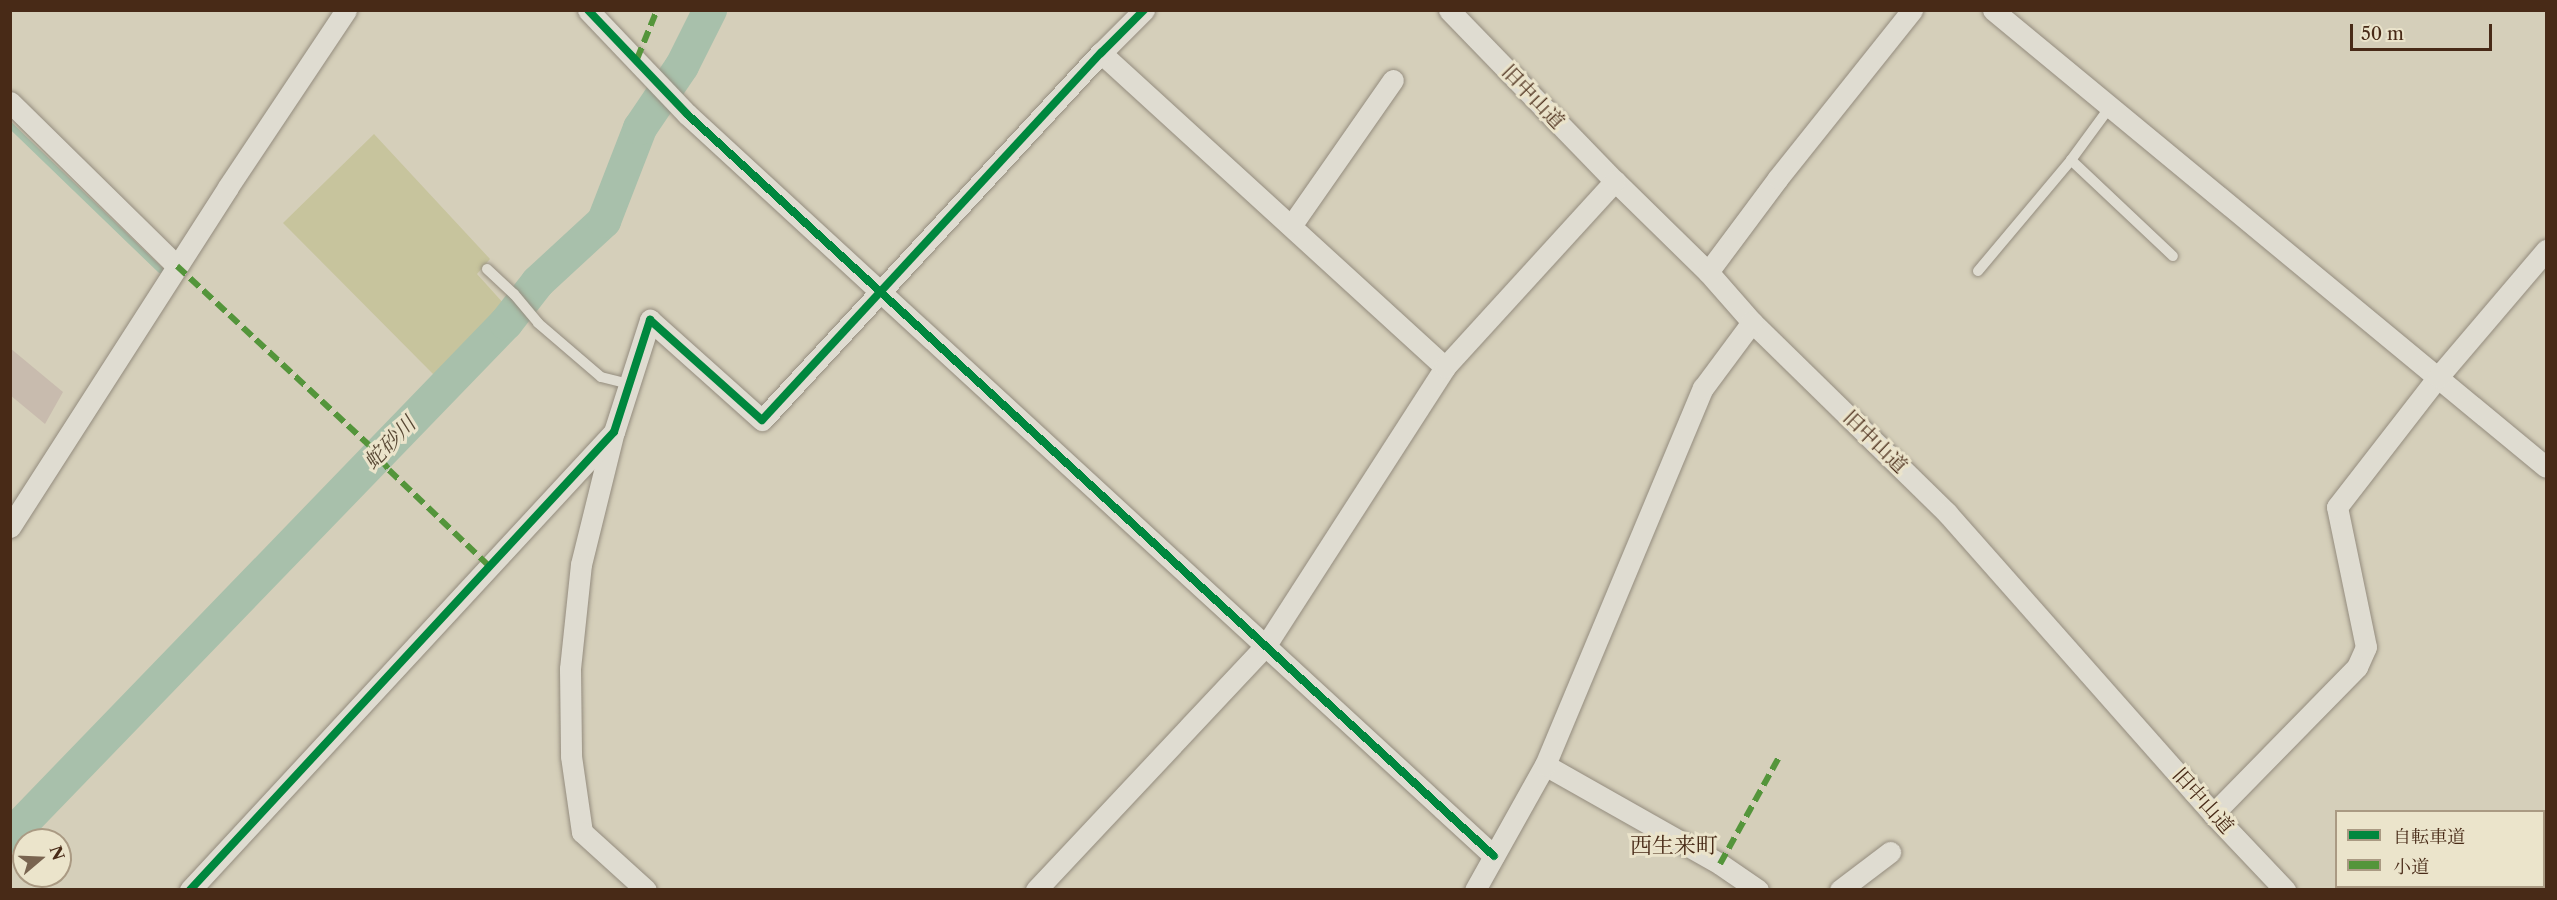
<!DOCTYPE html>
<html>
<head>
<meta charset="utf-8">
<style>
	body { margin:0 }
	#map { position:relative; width:2557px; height:900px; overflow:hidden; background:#d5cfba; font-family:"Libre Caslon Text","Noto Serif JP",serif }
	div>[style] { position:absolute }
	.green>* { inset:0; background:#c7c49d }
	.stream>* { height:6px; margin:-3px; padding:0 3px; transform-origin:3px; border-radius:3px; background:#a8c0ab }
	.river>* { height:34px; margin:-17px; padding:0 17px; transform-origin:17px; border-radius:17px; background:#a8c0ab }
	.building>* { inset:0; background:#c8bbae }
	.roads { filter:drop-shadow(0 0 2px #948c7e) drop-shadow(0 0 2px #948c7e) }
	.lane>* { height:10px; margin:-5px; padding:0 5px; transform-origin:5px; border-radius:5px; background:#dfdcd1 }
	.street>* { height:21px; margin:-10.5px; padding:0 10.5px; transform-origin:10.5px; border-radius:10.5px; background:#dfdcd1 }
	.quiet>* { height:6px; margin-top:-3px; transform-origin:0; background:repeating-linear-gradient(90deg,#54953b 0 12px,transparent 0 18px) }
	.cycleway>* { height:8px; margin:-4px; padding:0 4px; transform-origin:4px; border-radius:4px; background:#00873e }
	span { translate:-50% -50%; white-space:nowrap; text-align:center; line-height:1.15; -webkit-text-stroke:6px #ebe4cb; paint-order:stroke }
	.street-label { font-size:20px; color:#482a17 }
	.water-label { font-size:21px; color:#574733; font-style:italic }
	.quarter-label { font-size:22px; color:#482a17 }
	.frame { position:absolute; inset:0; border:12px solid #482a17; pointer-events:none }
	.legend { position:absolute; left:2335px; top:810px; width:210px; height:78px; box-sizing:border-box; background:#ebe4cb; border:2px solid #aa9a83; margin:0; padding:8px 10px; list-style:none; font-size:18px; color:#482a17 }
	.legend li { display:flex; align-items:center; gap:12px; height:30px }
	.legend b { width:30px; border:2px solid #aa9a83 }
	.north { position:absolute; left:12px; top:828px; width:60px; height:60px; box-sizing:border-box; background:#ebe4cb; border:2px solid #aa9a83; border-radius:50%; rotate:71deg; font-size:16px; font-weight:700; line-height:24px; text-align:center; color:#482a17 }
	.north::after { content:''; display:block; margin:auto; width:21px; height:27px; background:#796450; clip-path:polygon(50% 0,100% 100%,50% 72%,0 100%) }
	.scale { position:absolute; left:2350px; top:24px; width:142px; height:27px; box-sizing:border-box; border:3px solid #482a17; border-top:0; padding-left:8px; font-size:18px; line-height:21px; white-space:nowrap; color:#482a17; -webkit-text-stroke:4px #ebe4cb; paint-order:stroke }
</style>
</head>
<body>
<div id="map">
	<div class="green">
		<i style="clip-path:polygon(374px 134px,490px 259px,477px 274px,505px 305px,438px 379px,283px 223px)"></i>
	</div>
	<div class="stream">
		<i style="left:10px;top:125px;width:209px;rotate:44deg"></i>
	</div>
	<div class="river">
		<i style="left:10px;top:836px;width:714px;rotate:-45.97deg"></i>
		<i style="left:506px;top:323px;width:52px;rotate:-52deg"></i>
		<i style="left:538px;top:282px;width:90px;rotate:-42.7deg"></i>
		<i style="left:604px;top:221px;width:100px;rotate:-68.8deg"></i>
		<i style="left:640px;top:128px;width:75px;rotate:-55.9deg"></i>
		<i style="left:682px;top:66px;width:63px;rotate:-63.4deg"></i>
	</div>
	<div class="building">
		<i style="clip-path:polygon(10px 348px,63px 392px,45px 424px,10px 395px)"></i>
	</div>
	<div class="roads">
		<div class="lane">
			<i style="left:2071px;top:160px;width:140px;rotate:43.3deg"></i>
			<i style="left:487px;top:269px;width:37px;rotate:43deg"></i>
			<i style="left:514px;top:294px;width:38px;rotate:50deg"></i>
			<i style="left:538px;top:323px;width:83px;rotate:40.6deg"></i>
			<i style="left:601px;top:377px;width:30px;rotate:14deg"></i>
			<i style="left:1978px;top:271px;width:145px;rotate:-50deg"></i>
			<i style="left:2071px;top:160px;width:66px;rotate:-53.7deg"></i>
		</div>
		<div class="street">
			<i style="left:588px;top:10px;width:144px;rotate:46.4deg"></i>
			<i style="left:687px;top:114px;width:1096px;rotate:42.6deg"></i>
			<i style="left:1449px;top:10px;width:238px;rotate:45.9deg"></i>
			<i style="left:1615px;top:181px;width:130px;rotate:44.4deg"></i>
			<i style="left:1708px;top:272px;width:67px;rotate:48.7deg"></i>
			<i style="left:1752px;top:322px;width:273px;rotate:44.4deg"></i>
			<i style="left:1947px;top:513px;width:402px;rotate:48.5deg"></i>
			<i style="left:2213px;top:814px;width:105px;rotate:46.5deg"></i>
			<i style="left:1993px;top:10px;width:717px;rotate:39.57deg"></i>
			<i style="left:1101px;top:53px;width:466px;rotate:42.4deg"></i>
			<i style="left:10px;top:102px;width:234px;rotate:44.5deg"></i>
			<i style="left:1291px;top:226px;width:178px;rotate:-55.1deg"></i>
			<i style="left:1708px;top:272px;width:117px;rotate:-53.3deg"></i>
			<i style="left:1778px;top:178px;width:215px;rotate:-51.4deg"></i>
			<i style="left:613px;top:435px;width:133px;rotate:103.9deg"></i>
			<i style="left:581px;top:564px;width:106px;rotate:96deg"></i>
			<i style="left:570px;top:669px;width:87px;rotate:89.3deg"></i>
			<i style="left:571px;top:756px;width:77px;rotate:81.8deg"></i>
			<i style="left:582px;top:832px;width:86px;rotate:42.2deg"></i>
			<i style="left:10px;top:527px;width:404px;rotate:-57.3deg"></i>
			<i style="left:228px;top:187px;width:213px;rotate:-56.3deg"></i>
			<i style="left:1545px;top:765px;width:201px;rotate:29.5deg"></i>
			<i style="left:1720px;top:864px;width:46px;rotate:34.4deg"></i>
			<i style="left:2213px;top:814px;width:206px;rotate:-45.6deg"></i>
			<i style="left:2357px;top:667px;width:22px;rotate:-66deg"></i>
			<i style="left:2366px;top:647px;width:143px;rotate:-101.7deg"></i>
			<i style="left:2337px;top:507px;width:165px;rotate:-52.2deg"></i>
			<i style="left:2438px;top:377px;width:167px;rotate:-49.6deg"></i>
			<i style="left:190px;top:890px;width:624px;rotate:-47.21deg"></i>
			<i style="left:614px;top:432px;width:118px;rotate:-72.2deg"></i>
			<i style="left:650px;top:320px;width:150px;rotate:41.8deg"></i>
			<i style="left:762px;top:420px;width:500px;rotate:-47.3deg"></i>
			<i style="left:1101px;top:53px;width:61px;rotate:-45deg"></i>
			<i style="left:1036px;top:890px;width:336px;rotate:-46.8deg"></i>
			<i style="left:1266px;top:645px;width:331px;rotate:-57.2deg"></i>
			<i style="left:1445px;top:367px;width:252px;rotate:-47.6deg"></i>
			<i style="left:1475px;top:890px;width:143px;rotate:-60.8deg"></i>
			<i style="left:1545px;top:765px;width:409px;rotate:-67.3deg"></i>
			<i style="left:1703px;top:388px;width:82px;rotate:-53.4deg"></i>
			<i style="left:1840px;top:890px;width:63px;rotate:-37.2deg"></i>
		</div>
	</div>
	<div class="quiet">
		<i style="left:637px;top:59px;width:53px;rotate:-67.8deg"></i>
		<i style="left:177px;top:266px;width:262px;rotate:43deg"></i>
		<i style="left:369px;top:445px;width:32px;rotate:51deg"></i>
		<i style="left:389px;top:470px;width:137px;rotate:43.8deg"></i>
		<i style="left:1720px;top:864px;width:122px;rotate:-61.1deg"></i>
	</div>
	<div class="cycleway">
		<i style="left:588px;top:10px;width:144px;rotate:46.4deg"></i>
		<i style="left:687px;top:114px;width:1096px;rotate:42.6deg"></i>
		<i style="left:190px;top:890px;width:624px;rotate:-47.21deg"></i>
		<i style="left:614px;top:432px;width:118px;rotate:-72.2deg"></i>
		<i style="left:650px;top:320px;width:150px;rotate:41.8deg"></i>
		<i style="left:762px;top:420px;width:500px;rotate:-47.3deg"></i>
		<i style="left:1101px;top:53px;width:61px;rotate:-45deg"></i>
	</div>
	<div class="street-label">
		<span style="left:1533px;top:97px;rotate:46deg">旧中山道</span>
		<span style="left:1875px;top:442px;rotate:44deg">旧中山道</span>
		<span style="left:2203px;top:801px;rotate:48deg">旧中山道</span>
	</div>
	<div class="water-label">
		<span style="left:390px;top:443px;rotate:-46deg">蛇砂川</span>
	</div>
	<div class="quarter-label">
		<span style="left:1674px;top:846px">西生来町</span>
	</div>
	<div class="frame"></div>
	<ul class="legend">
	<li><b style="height:8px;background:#00873e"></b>自転車道</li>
	<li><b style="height:8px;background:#54953b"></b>小道</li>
	</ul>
	<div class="north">N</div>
	<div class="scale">50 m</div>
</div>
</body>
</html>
